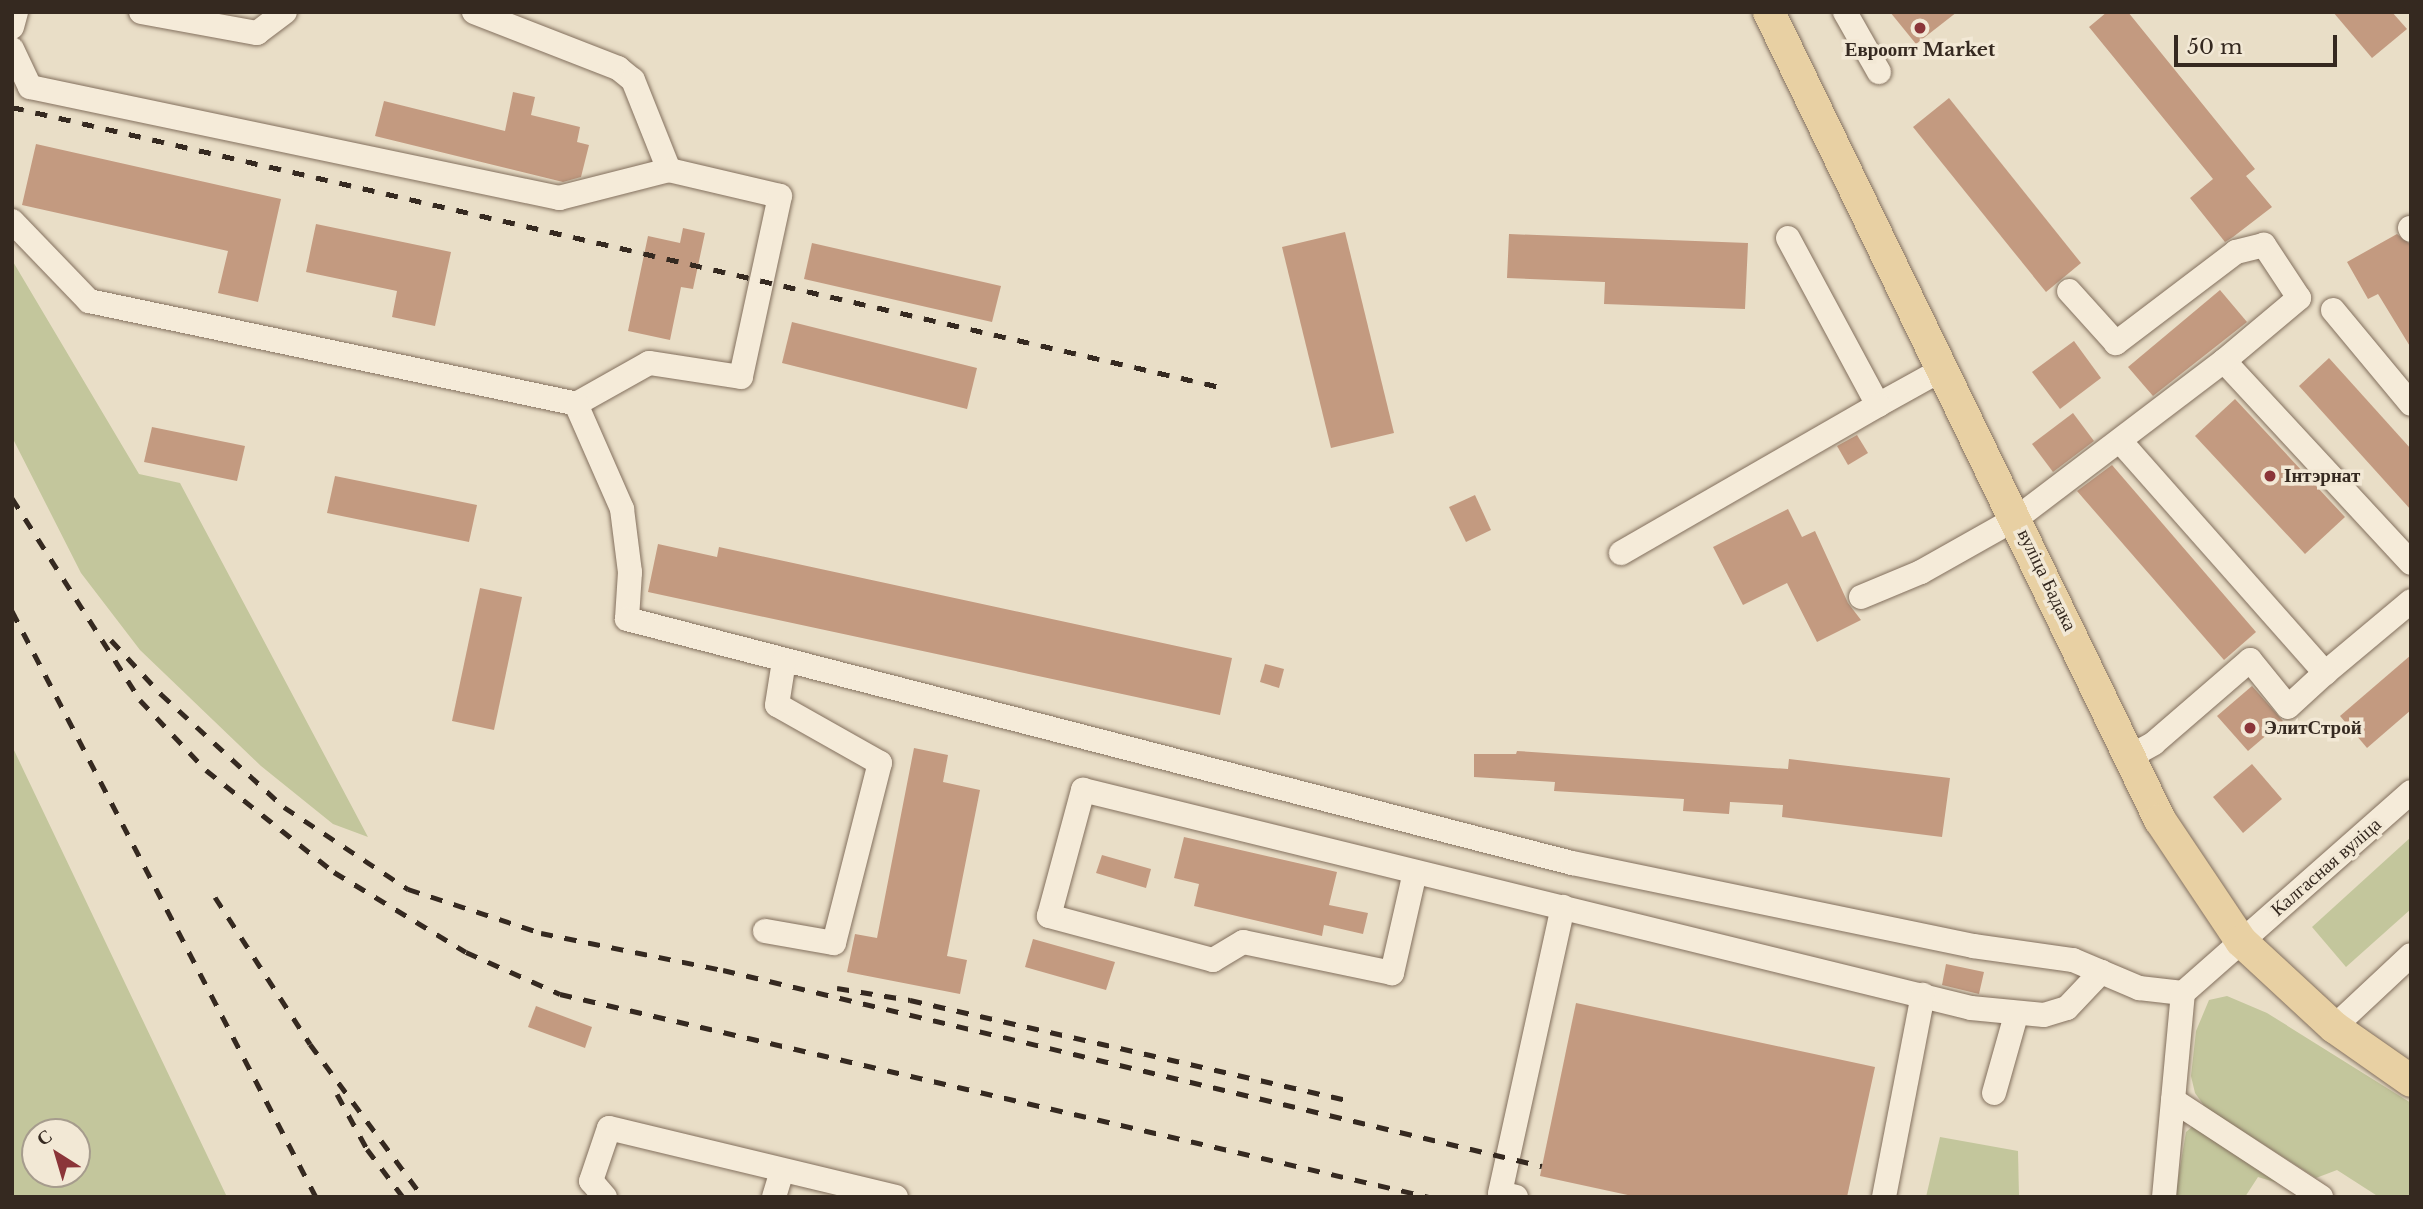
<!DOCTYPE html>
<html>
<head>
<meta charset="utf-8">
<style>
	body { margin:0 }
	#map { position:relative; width:2423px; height:1209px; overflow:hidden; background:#e9dec7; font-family:"Libre Baskerville",serif }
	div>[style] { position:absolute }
	.green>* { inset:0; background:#c3c69c }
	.building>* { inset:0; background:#c39a80 }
	.roads { filter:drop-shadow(0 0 2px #83705e) drop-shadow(0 0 2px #83705e) }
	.minor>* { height:24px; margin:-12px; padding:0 12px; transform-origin:12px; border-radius:12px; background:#f5ebd9 }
	.major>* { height:32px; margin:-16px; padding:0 16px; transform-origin:16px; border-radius:16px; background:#e8d0a3 }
	.rail>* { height:5px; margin-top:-2.5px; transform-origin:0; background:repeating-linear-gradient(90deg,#352920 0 12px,transparent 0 24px) }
	.dots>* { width:19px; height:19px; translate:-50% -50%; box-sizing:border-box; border:4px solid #f2e8d5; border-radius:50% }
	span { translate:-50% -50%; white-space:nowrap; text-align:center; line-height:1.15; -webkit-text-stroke:7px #f2e8d5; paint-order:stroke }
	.poi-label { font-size:19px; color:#352920; font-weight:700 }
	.left { translate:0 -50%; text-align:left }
	.street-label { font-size:19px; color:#352920 }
	.frame { position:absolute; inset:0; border:14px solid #352920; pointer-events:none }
	.north { position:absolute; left:21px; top:1118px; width:70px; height:70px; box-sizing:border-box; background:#f2e8d5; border:2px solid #a69c8d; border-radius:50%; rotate:323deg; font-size:19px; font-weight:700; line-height:28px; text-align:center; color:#352920 }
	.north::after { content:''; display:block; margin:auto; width:24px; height:32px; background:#8b3539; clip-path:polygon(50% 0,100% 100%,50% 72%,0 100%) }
	.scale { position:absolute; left:2174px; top:35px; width:163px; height:32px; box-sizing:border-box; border:4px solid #352920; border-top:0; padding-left:9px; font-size:21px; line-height:24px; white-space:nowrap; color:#352920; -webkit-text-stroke:5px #f2e8d5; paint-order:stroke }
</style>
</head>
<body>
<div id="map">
	<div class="green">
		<i style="clip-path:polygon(12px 260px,139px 474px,180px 483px,368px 837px,333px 824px,261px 766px,140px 650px,81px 573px,12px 437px)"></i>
		<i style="clip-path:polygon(evenodd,12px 746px,227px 1197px,12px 1197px,12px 746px,77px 1132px,77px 1174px,35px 1174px,35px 1132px,77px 1132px)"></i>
		<i style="clip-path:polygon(2411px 837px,2411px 909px,2346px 967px,2312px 927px)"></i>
		<i style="clip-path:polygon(2227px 996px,2267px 1013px,2411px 1103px,2411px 1197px,2379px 1197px,2337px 1170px,2316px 1178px,2205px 1107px,2195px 1093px,2191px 1076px,2196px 1031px,2209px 1000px)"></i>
		<i style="clip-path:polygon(2193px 1126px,2288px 1186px,2258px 1177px,2245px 1197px,2175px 1197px,2186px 1132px)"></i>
		<i style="clip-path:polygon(1940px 1137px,2018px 1151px,2019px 1197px,1926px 1197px)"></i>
	</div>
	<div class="building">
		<i style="clip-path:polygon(1890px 12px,1957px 12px,1916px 44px)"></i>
		<i style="clip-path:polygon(2107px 12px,2128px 12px,2255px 169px,2246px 176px,2272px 207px,2233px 237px,2225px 242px,2190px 198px,2213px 179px,2089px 27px)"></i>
		<i style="clip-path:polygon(2333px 12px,2392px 12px,2407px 29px,2372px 58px)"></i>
		<i style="clip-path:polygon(513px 92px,535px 97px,531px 115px,580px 127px,577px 142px,589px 145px,581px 177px,563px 182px,375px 136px,384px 101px,505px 131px)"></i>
		<i style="clip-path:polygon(1949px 98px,2081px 263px,2046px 292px,1913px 127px)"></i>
		<i style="clip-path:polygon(36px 144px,281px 199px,258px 302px,218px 293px,228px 251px,22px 205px)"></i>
		<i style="clip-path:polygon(316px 224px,451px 252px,435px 326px,392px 317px,397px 291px,306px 272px)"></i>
		<i style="clip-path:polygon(683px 228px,705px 233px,693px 289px,681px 287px,670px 340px,628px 331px,648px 236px,680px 243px)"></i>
		<i style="clip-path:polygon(1345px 232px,1394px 433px,1331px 448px,1282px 247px)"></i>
		<i style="clip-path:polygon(1509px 234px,1748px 243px,1745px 309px,1604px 304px,1605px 282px,1507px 278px)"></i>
		<i style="clip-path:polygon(2397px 234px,2411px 245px,2411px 348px,2378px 294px,2368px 299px,2347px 262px)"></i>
		<i style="clip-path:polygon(812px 243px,1001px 286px,992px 322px,804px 279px)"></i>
		<i style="clip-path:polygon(2220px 290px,2247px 322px,2153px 396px,2128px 367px)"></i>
		<i style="clip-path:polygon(792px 322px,977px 368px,967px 409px,782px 363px)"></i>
		<i style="clip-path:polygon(2074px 341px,2101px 378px,2060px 409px,2032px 372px)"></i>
		<i style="clip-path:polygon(2329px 358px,2411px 449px,2411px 510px,2299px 386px)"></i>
		<i style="clip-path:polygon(2235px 399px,2345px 517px,2305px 554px,2195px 436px)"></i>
		<i style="clip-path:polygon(2073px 413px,2094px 441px,2053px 472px,2032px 444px)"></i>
		<i style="clip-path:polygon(152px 427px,245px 446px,237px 481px,144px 462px)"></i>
		<i style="clip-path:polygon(1857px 435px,1868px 453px,1848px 465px,1837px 446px)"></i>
		<i style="clip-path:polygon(2112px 465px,2256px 632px,2224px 660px,2077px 491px)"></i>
		<i style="clip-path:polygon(335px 476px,477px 505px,469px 542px,327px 513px)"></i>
		<i style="clip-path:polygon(1475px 495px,1491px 530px,1466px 542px,1449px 507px)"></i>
		<i style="clip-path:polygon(1788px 509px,1802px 537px,1815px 531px,1848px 603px,1861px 620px,1817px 642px,1787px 583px,1743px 605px,1713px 547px)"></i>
		<i style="clip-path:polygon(658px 544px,717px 557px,719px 547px,1232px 658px,1220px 715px,648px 592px)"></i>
		<i style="clip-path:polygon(480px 588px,522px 597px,494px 730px,452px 721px)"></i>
		<i style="clip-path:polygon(2411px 655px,2411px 710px,2367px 748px,2340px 716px)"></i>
		<i style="clip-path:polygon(1265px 664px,1284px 669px,1279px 688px,1260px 682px)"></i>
		<i style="clip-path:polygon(2252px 686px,2283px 721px,2248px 751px,2217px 716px)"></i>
		<i style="clip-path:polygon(914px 748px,948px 755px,943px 782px,980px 790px,947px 956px,967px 960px,960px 994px,847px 972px,855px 934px,877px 938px)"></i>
		<i style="clip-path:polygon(1517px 751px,1788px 769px,1789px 759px,1950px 778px,1942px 837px,1782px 817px,1783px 805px,1730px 802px,1729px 814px,1683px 811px,1684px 799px,1554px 791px,1555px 782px,1474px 777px,1474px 754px,1516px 754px)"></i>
		<i style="clip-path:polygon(2252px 764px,2282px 799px,2243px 833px,2213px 797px)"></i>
		<i style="clip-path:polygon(1184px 837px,1337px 872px,1329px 905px,1368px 913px,1363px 934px,1324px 925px,1322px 936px,1194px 906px,1199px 884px,1174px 878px)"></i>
		<i style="clip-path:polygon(1102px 855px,1151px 869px,1146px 888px,1096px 873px)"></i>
		<i style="clip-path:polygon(1033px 939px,1115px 962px,1106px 990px,1025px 967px)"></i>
		<i style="clip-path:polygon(1946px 964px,1984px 972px,1979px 994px,1942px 985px)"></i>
		<i style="clip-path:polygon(1576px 1003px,1875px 1067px,1847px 1197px,1637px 1197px,1540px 1176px)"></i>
		<i style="clip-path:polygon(536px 1006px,592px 1027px,585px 1048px,528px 1027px)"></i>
	</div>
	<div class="roads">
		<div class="minor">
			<i style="left:141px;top:12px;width:118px;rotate:10.3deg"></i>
			<i style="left:257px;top:33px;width:35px;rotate:-37deg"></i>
			<i style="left:474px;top:12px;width:155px;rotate:21.3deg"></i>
			<i style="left:618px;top:68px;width:19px;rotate:39deg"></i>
			<i style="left:633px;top:80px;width:97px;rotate:68.2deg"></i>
			<i style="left:1845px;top:12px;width:69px;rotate:60.5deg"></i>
			<i style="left:12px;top:27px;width:16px;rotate:-75deg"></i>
			<i style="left:12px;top:49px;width:42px;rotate:64.7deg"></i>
			<i style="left:30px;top:87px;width:541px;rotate:11.85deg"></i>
			<i style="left:559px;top:198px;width:114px;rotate:-14.3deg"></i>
			<i style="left:669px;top:170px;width:114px;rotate:13.2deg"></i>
			<i style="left:780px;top:196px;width:185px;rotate:102.2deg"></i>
			<i style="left:741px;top:377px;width:93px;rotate:-171.3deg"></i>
			<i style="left:649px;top:363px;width:84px;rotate:150.7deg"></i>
			<i style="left:12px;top:221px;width:111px;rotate:46.1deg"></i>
			<i style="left:89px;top:301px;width:498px;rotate:11.9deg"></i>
			<i style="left:576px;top:404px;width:115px;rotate:66.3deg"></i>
			<i style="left:622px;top:509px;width:64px;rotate:82.8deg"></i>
			<i style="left:630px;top:572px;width:47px;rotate:93.7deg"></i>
			<i style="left:627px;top:619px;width:976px;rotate:14.48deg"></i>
			<i style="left:1572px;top:863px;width:409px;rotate:11.7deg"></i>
			<i style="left:1973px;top:946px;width:101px;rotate:8deg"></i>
			<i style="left:2073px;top:960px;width:72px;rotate:23deg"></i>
			<i style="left:2139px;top:988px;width:44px;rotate:6.5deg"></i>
			<i style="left:2183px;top:993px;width:304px;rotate:-41.4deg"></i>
			<i style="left:2410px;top:228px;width:2px;rotate:63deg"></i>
			<i style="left:1788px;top:238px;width:190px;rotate:61.7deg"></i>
			<i style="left:1878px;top:405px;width:74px;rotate:-29deg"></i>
			<i style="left:2333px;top:310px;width:122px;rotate:50.3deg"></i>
			<i style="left:2224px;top:361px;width:275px;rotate:47.2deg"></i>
			<i style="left:2120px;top:441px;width:310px;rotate:48.5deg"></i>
			<i style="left:2325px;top:673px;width:112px;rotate:-39.9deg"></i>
			<i style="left:1621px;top:553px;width:297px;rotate:-29.9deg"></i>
			<i style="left:1861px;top:597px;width:65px;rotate:-22.6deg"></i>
			<i style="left:1921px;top:572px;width:110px;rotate:-29.4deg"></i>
			<i style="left:2017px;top:518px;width:260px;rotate:-37.2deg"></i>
			<i style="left:2224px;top:361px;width:98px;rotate:-40deg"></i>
			<i style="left:2299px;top:298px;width:64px;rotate:-123.4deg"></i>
			<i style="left:2264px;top:245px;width:29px;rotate:166deg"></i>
			<i style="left:2236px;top:252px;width:151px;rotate:142.8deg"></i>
			<i style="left:2116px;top:343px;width:70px;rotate:-132.1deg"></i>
			<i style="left:2131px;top:756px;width:26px;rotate:-29deg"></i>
			<i style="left:2154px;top:743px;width:127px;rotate:-40.8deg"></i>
			<i style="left:2250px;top:660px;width:60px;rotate:51deg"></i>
			<i style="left:2288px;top:707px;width:50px;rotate:-42.6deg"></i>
			<i style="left:1415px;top:872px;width:104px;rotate:102.8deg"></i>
			<i style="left:1392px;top:973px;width:152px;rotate:-168.2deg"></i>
			<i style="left:1243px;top:942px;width:35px;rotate:149deg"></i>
			<i style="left:1213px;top:960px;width:170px;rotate:-165deg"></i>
			<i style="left:1049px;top:916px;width:131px;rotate:-74.9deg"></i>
			<i style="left:1083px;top:790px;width:914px;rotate:13.79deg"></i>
			<i style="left:1971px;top:1008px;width:73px;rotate:5.5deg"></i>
			<i style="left:2044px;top:1015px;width:24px;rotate:-17deg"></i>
			<i style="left:2067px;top:1008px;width:50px;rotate:-46.6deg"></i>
			<i style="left:765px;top:931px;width:70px;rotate:9.9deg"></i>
			<i style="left:834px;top:943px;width:186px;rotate:-75.7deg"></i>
			<i style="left:880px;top:763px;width:118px;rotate:-150.6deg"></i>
			<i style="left:777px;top:705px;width:45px;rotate:-81deg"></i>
			<i style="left:2334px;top:1027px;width:105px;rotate:-43.1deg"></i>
			<i style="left:1994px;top:1093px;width:81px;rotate:-74.2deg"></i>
			<i style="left:2173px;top:1100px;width:177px;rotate:33.2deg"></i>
			<i style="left:605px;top:1197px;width:21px;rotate:-131deg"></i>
			<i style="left:591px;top:1181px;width:56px;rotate:-71.2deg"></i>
			<i style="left:609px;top:1128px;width:295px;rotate:13.5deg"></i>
			<i style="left:774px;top:1197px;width:27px;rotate:-73deg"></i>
			<i style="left:1516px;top:1197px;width:16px;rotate:-166deg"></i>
			<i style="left:1500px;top:1193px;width:293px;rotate:-77.6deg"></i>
			<i style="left:1884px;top:1197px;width:206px;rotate:-79.1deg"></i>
			<i style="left:2164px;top:1197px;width:205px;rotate:-84.7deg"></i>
		</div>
		<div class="major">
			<i style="left:1769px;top:12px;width:898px;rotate:64.18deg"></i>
			<i style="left:2160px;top:820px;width:146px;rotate:56.2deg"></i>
			<i style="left:2241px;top:941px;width:127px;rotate:42.8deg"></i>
			<i style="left:2334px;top:1027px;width:94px;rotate:35deg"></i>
		</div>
	</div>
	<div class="rail">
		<i style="left:12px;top:107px;width:1236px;rotate:13.05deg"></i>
		<i style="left:12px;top:498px;width:239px;rotate:57.6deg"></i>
		<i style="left:140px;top:700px;width:96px;rotate:46.7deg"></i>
		<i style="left:206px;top:770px;width:164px;rotate:38.6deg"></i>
		<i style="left:334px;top:872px;width:154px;rotate:31.2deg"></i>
		<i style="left:466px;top:952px;width:103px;rotate:24.1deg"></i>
		<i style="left:560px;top:994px;width:892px;rotate:13.15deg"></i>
		<i style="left:12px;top:611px;width:660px;rotate:62.58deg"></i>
		<i style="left:111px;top:640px;width:74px;rotate:47.2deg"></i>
		<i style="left:161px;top:694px;width:167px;rotate:42.6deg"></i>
		<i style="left:284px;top:807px;width:149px;rotate:33.5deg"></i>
		<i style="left:408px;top:889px;width:140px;rotate:18.3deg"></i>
		<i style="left:541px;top:933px;width:186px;rotate:11.5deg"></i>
		<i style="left:723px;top:970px;width:842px;rotate:13.46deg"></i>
		<i style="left:215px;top:897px;width:175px;rotate:57.1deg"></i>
		<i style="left:310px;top:1044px;width:190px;rotate:53.6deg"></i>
		<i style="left:837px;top:988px;width:74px;rotate:9.3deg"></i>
		<i style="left:910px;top:1000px;width:449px;rotate:12.9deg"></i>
		<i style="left:337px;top:1094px;width:63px;rotate:61.4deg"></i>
		<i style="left:367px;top:1149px;width:60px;rotate:53.1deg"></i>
	</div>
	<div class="dots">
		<i style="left:1920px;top:28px;background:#8b3539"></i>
		<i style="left:2270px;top:476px;background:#8b3539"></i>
		<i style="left:2250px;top:728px;background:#8b3539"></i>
	</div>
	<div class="poi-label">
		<span style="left:1920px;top:50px">Евроопт Market</span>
		<span class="left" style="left:2284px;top:476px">Інтэрнат</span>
		<span class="left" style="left:2264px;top:728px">ЭлитСтрой</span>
	</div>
	<div class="street-label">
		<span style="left:2047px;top:580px;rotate:64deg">вуліца Бадака</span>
		<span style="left:2326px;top:867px;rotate:-41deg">Калгасная вуліца</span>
	</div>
	<div class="frame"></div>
	<div class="north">С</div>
	<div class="scale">50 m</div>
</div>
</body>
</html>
